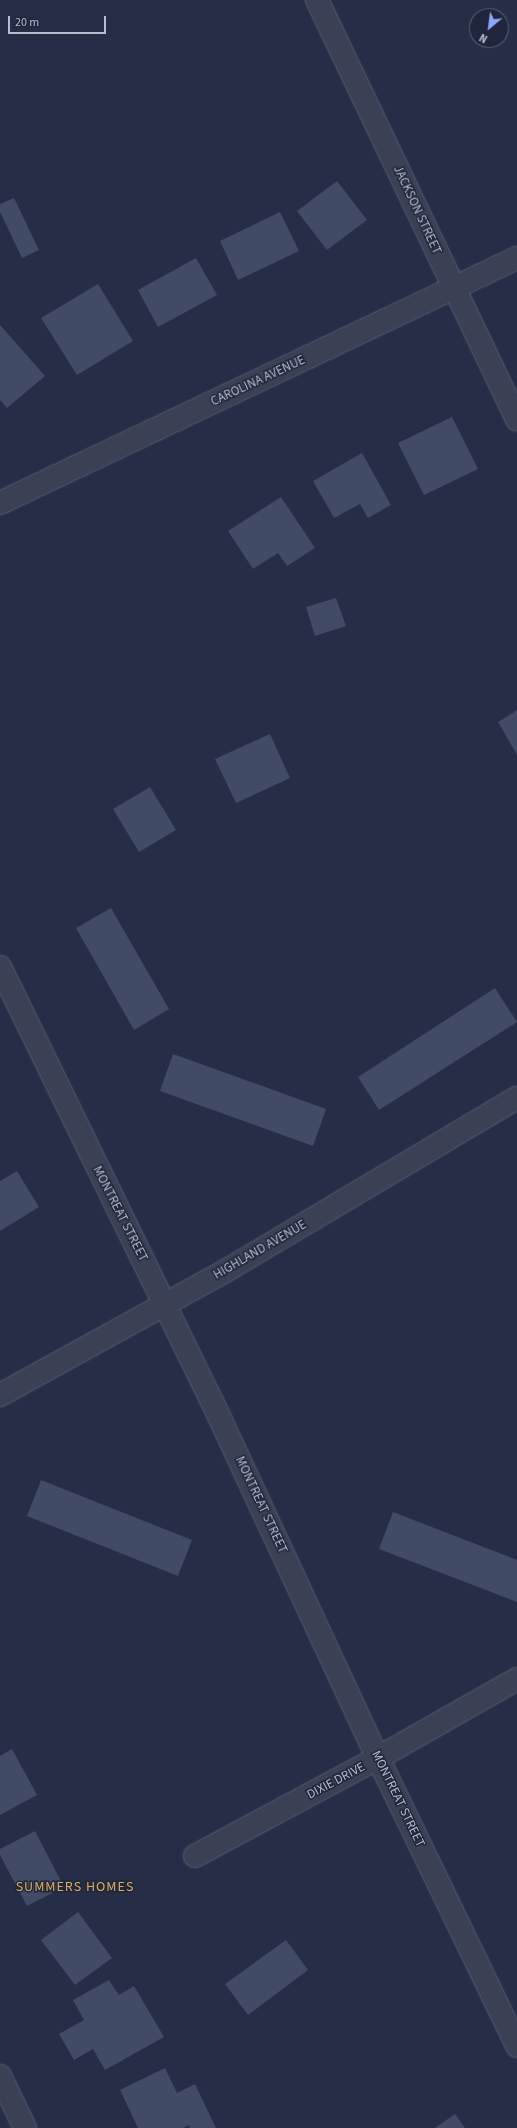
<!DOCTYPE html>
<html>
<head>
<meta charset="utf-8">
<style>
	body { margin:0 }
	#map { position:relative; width:517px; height:2128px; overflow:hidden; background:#252e46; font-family:"Source Sans 3",sans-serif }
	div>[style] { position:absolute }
	.building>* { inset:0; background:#424b66 }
	.roads { filter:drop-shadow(0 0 1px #565c70) drop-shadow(0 0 1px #565c70) }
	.minor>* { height:22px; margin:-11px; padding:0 11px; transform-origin:11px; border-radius:11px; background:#3a4155 }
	span { translate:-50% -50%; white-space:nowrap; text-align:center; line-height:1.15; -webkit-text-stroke:3px #1f263b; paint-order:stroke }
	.street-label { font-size:13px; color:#b8bdce }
	.neighbourhood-label { font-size:14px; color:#dfac62; letter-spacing:1px }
	.north { position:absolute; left:469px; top:8px; width:40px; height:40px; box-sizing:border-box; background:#1f263b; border:1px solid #5c6276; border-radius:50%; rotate:209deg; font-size:11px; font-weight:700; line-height:16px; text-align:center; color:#b8bdce }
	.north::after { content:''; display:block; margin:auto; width:14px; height:18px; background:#8ca7ff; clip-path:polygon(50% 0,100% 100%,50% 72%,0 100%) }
	.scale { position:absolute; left:8px; top:16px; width:98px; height:18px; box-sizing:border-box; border:2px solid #b8bdce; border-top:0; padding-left:5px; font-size:12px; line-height:14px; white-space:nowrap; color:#b8bdce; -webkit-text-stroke:3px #1f263b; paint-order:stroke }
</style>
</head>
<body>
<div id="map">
	<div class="building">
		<i style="clip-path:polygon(337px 181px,367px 220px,327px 250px,297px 211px)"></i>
		<i style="clip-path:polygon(14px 198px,39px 250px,22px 258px,0 212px,0 204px)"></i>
		<i style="clip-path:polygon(280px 212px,299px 251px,238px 280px,220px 241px)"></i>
		<i style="clip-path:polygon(196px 258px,217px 295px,158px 327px,138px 290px)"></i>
		<i style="clip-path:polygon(98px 284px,133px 341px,77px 375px,41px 318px)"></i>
		<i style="clip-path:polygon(0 325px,45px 376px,7px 408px,0 400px)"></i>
		<i style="clip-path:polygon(452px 417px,478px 469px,424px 495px,398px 443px)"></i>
		<i style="clip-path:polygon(362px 453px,391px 505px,368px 518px,360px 504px,334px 518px,313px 481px)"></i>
		<i style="clip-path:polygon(281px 497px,315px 548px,287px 566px,278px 553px,253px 569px,228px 531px)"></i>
		<i style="clip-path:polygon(336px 598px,346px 626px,315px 636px,306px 607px)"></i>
		<i style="clip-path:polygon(517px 710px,517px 755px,498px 722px)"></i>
		<i style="clip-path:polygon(270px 734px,290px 778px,236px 803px,215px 759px)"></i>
		<i style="clip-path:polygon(150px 787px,176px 830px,139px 852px,113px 809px)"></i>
		<i style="clip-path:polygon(111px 908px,169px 1009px,134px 1030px,76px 928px)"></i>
		<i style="clip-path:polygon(495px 988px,517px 1022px,379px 1110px,358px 1077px)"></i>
		<i style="clip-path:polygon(173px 1054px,326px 1109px,313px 1146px,160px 1091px)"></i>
		<i style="clip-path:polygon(17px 1171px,39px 1207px,0 1231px,0 1181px)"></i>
		<i style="clip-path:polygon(41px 1480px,192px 1540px,178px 1576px,27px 1516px)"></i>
		<i style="clip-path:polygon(393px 1512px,517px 1560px,517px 1602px,379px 1549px)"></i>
		<i style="clip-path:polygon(12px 1749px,37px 1795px,0 1815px,0 1756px)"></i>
		<i style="clip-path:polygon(35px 1831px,64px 1887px,27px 1906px,0 1855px,0 1849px)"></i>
		<i style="clip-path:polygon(78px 1912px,112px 1958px,75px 1985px,41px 1940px)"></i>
		<i style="clip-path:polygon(286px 1940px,308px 1970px,248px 2015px,225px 1984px)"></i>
		<i style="clip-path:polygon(109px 1980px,119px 1995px,134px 1986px,164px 2037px,105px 2070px,93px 2049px,74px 2060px,59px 2034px,84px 2020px,73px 2000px)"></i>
		<i style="clip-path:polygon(165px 2068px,177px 2093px,195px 2084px,216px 2128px,190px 2128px,189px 2125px,183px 2128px,138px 2128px,120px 2090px)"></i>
		<i style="clip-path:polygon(455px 2114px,465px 2128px,435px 2128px)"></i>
	</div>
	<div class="roads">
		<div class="minor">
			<i style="left:317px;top:0;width:465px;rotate:64.5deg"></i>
			<i style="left:0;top:503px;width:572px;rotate:-25.36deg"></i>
			<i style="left:0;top:967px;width:483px;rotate:64deg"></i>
			<i style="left:212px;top:1401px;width:394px;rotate:65.1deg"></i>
			<i style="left:378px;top:1758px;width:320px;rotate:64.2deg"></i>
			<i style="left:0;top:1395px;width:259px;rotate:-28.8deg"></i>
			<i style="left:227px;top:1270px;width:337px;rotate:-30.7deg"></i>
			<i style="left:195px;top:1856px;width:208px;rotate:-28.2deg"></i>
			<i style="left:378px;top:1758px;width:160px;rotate:-29.6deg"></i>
			<i style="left:0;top:2076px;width:58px;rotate:64.3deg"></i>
		</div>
	</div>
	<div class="street-label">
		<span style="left:417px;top:210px;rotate:65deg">JACKSON STREET</span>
		<span style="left:258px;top:381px;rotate:-25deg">CAROLINA AVENUE</span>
		<span style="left:120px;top:1214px;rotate:63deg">MONTREAT STREET</span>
		<span style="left:260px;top:1250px;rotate:-30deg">HIGHLAND AVENUE</span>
		<span style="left:261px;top:1505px;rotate:65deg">MONTREAT STREET</span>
		<span style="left:336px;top:1781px;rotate:-28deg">DIXIE DRIVE</span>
		<span style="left:398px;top:1799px;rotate:64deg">MONTREAT STREET</span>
	</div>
	<div class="neighbourhood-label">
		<span style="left:75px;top:1887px">SUMMERS HOMES</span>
	</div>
	<div class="north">N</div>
	<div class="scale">20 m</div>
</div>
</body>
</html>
